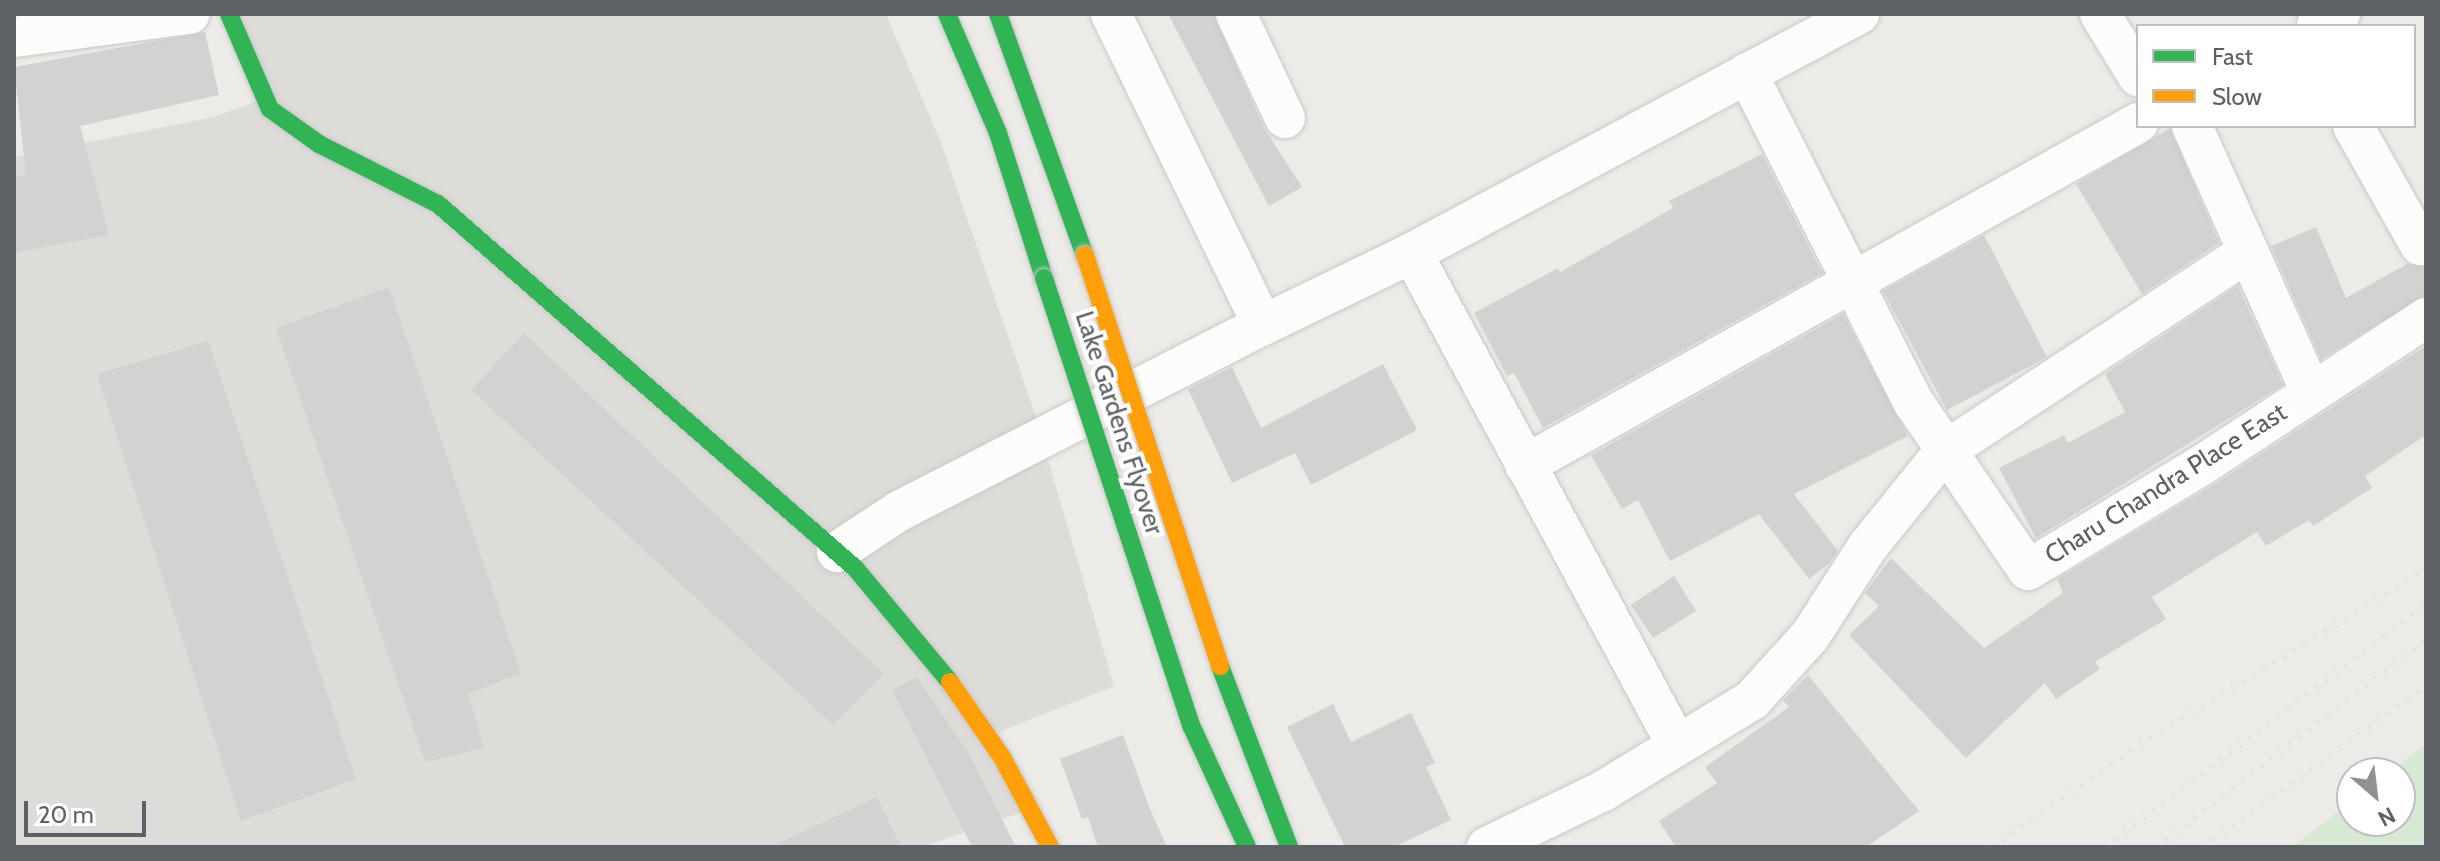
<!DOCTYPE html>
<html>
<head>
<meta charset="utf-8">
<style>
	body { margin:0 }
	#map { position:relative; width:2440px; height:861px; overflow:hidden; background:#edebe7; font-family:Cabin,sans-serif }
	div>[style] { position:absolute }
	.industrial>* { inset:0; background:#dedcd8 }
	.green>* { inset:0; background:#d7e8d3 }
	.building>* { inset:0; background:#d3d2d0 }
	.roads { filter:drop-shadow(0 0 2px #c8c8c8) drop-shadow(0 0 2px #c8c8c8) }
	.street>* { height:40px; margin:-20px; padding:0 20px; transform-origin:20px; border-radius:20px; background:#fcfcfb }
	.fast>* { height:18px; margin:-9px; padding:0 9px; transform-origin:9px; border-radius:9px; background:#30b455 }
	.slow>* { height:18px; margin:-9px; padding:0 9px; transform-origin:9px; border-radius:9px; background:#ff9f0a }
	.rail>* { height:6px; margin-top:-3px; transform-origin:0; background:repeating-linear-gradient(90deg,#e3e2e2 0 2px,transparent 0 12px) }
	.bridges { filter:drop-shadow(0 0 2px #c9c9c9) drop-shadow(0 0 2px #c9c9c9) }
	.fast-bridge>* { height:18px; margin:-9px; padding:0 9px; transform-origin:9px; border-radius:9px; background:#30b455 }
	.slow-bridge>* { height:18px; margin:-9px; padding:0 9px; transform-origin:9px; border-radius:9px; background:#ff9f0a }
	span { translate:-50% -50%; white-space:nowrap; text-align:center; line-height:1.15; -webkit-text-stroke:8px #fff; paint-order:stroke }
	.street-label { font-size:26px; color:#5d6165 }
	.frame { position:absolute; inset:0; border:16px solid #5d6165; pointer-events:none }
	.legend { position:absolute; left:2136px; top:24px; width:280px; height:104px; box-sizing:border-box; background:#fff; border:2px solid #bec0c1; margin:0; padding:10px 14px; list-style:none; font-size:24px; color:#5d6165 }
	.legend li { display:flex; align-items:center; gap:16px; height:40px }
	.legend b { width:40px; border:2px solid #bec0c1 }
	.north { position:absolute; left:2336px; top:757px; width:80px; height:80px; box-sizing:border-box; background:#fff; border:2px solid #bec0c1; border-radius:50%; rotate:152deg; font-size:22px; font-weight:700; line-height:32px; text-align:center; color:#5d6165 }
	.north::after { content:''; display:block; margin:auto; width:28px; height:36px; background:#8f9192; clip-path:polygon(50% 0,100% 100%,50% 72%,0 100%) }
	.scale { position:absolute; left:24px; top:801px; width:122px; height:36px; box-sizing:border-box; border:4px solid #5d6165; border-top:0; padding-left:10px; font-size:24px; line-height:28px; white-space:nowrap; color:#5d6165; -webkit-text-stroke:6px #fff; paint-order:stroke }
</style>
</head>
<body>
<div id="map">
	<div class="industrial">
		<i style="clip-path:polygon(240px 14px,886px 14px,941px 143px,1033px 408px,1114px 686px,981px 739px,1023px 812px,922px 847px,14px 847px,14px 157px,214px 117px,271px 96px)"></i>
	</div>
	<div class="green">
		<i style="clip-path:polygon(2426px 744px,2426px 847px,2292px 847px,2352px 801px,2352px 821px,2400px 821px,2400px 773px,2388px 773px)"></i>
	</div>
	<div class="building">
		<i style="clip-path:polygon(1168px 14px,1213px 14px,1264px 128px,1302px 187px,1269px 206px)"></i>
		<i style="clip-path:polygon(205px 32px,219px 95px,80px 126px,109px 235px,14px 253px,14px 177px,26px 175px,14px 67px)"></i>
		<i style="clip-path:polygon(2170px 128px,2219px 243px,2142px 294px,2076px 184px)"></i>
		<i style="clip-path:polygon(1762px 154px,1822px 273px,1543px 428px,1514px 373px,1507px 376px,1474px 313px,1558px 268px,1560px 272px,1673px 208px,1669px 201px)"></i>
		<i style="clip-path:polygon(2316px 227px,2346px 298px,2407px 264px,2426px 266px,2426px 295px,2321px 359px,2271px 246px)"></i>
		<i style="clip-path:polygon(1984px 235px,2047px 357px,1947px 410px,1883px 291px)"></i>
		<i style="clip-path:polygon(2238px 286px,2283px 385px,2036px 538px,1999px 468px,2064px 435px,2068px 443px,2125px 412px,2105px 374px)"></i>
		<i style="clip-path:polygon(389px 287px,521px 673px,468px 694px,484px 748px,425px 762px,276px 328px)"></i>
		<i style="clip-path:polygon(1843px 314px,1908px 436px,1794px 494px,1838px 551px,1829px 564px,1809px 579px,1759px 514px,1670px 561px,1638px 500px,1622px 509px,1591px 455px)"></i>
		<i style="clip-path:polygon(524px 333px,884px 674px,833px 725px,471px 390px)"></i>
		<i style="clip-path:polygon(208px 341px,356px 779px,241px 821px,97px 374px)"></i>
		<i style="clip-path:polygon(2426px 346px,2426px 435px,2365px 476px,2372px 488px,2313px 526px,2309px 520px,2266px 546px,2257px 532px,2152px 597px,2166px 619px,2095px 662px,2100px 669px,2056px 699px,2045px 683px,1966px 758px,1849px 635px,1879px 606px,1865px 593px,1891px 558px,1984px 648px,2063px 593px,2057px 579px,2215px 484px)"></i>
		<i style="clip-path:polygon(1383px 364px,1417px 430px,1311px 485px,1295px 453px,1232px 483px,1188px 389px,1232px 367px,1261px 428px)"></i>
		<i style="clip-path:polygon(1674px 576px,1696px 611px,1653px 638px,1631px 605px)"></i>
		<i style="clip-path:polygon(1808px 675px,1919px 811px,1866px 847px,1676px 847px,1659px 821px,1717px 783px,1705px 767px,1789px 707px,1783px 700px)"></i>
		<i style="clip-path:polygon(917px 677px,968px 752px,1016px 847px,972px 847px,892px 690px)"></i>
		<i style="clip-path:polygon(1333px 704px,1351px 742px,1411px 713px,1435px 763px,1426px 767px,1451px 820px,1394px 847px,1345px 847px,1287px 727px)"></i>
		<i style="clip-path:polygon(1123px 735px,1150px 809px,1167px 847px,1098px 847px,1088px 817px,1082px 819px,1060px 759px)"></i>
		<i style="clip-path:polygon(877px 797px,901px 847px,770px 847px)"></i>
	</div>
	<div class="roads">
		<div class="street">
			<i style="left:1111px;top:14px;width:346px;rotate:64deg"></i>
			<i style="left:1263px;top:325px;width:165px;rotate:-25.8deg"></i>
			<i style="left:1412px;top:253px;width:559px;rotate:61.69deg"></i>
			<i style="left:1236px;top:14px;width:115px;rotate:64.8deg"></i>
			<i style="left:2100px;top:14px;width:73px;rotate:58.5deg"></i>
			<i style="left:2317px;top:26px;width:26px;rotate:-28deg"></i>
			<i style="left:14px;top:37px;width:177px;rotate:-7.5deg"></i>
			<i style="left:1747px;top:73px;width:370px;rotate:63.2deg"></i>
			<i style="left:1914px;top:403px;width:202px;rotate:55.7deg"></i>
			<i style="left:2028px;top:570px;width:203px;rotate:-31.1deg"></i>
			<i style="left:2202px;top:465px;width:268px;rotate:-33.3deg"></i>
			<i style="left:2192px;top:126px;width:291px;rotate:65.9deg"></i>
			<i style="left:2353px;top:126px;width:137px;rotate:60.6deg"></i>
			<i style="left:1412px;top:253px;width:507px;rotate:-28.13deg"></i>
			<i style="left:1525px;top:465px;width:702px;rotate:-29.16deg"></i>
			<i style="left:837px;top:552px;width:74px;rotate:-33.5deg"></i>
			<i style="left:899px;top:511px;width:409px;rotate:-27.1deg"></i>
			<i style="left:1487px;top:847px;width:129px;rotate:-25.8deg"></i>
			<i style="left:1603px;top:791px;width:175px;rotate:-31.4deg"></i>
			<i style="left:1752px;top:700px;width:86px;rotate:-47.8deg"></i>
			<i style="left:1810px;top:636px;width:107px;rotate:-57.2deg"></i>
			<i style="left:1868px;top:546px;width:122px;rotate:-51deg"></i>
			<i style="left:1945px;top:451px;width:363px;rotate:-33.3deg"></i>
		</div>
		<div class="fast">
			<i style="left:229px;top:14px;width:103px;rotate:66.7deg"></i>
			<i style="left:270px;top:109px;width:60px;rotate:35.5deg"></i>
			<i style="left:319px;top:144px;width:133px;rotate:26.8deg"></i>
			<i style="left:438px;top:204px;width:554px;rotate:41.12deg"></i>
			<i style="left:855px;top:568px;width:148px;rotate:50.2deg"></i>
			<i style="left:947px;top:14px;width:129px;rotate:66.8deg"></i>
			<i style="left:998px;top:133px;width:152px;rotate:72.4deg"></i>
			<i style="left:998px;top:14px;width:256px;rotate:70.2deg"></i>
		</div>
		<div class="slow">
			<i style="left:950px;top:682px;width:91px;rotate:55.3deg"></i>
			<i style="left:1002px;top:757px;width:102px;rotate:61.9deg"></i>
		</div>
	</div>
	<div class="rail">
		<i style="left:1992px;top:847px;width:168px;rotate:-34.8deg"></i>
		<i style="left:2130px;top:751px;width:347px;rotate:-31.6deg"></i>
		<i style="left:2105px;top:847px;width:403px;rotate:-37.1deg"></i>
		<i style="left:2156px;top:847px;width:340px;rotate:-37.5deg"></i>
		<i style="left:2203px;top:847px;width:275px;rotate:-35.8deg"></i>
	</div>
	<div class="bridges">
		<div class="fast-bridge">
			<i style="left:1044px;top:278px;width:471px;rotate:71.8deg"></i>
			<i style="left:1191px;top:725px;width:134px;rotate:65.3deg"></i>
			<i style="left:1220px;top:666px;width:194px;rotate:69.1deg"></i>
		</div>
		<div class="slow-bridge">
			<i style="left:1085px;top:255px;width:433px;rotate:71.8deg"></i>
		</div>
	</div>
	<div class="street-label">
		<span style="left:1119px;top:423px;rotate:72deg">Lake Gardens Flyover</span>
		<span style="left:2166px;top:484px;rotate:-32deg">Charu Chandra Place East</span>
	</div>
	<div class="frame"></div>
	<ul class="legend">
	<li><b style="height:10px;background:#30b455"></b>Fast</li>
	<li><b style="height:10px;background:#ff9f0a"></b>Slow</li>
	</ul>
	<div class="north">N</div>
	<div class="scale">20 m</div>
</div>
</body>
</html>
